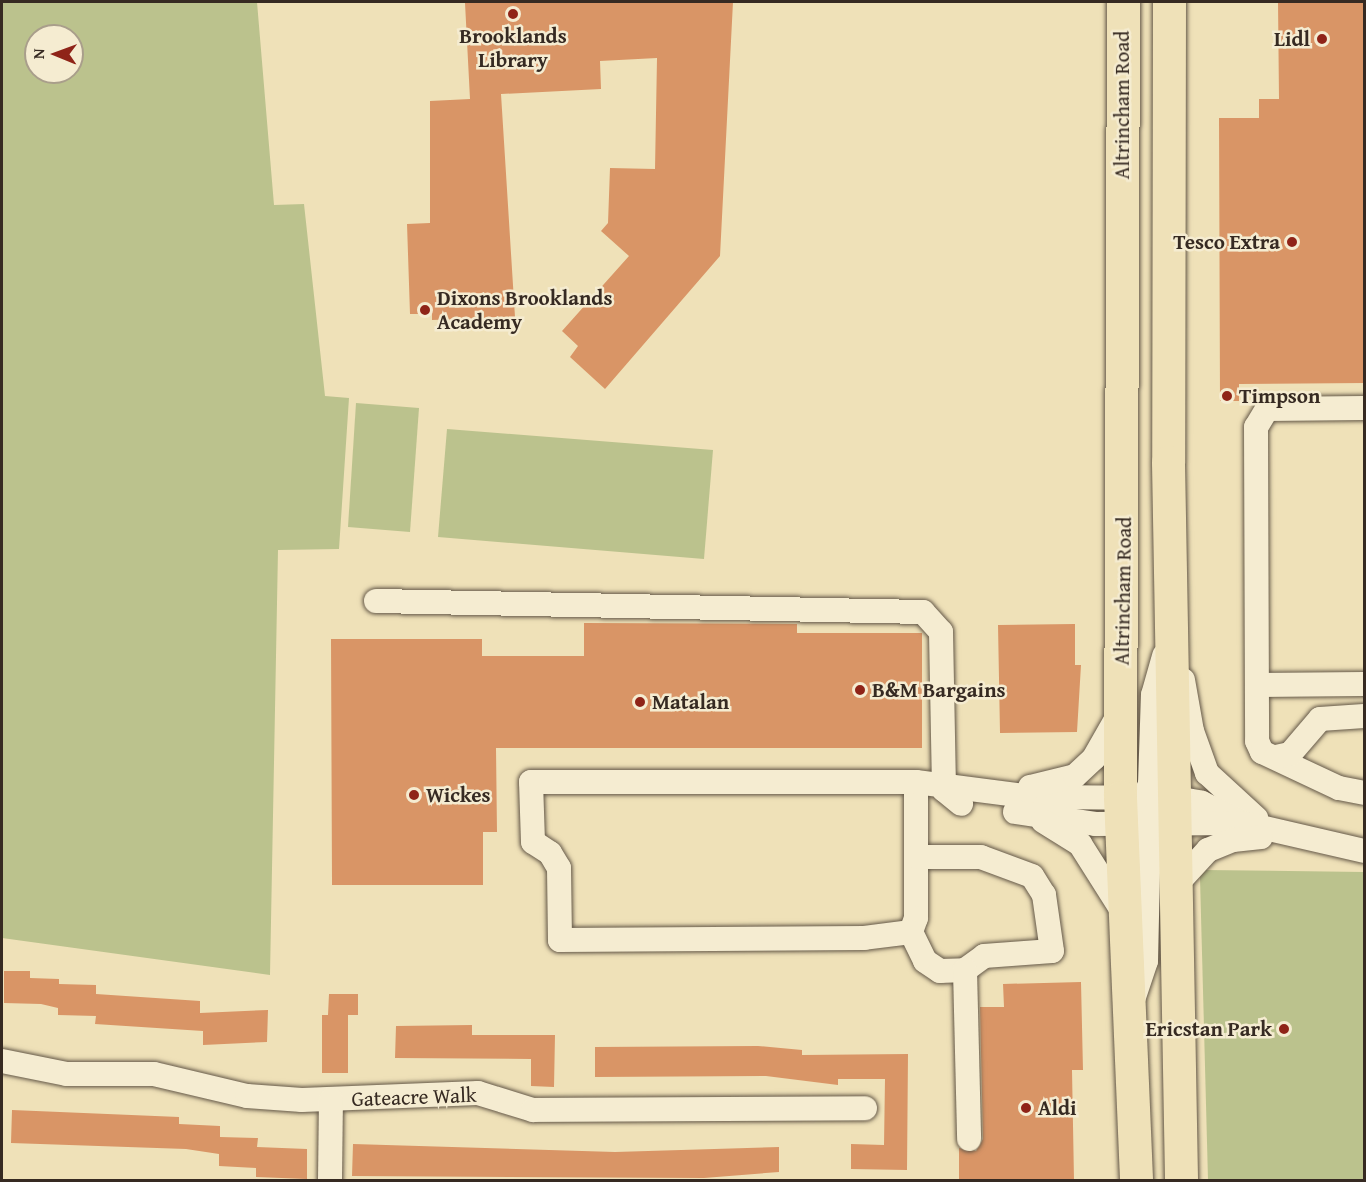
<!DOCTYPE html>
<html>
<head>
<meta charset="utf-8">
<style>
	body { margin:0 }
	#map { position:relative; width:1366px; height:1182px; overflow:hidden; background:#efe1b8; font-family:"Gentium Book Plus",serif }
	div>[style] { position:absolute }
	.green>* { inset:0; background:#bbc28d }
	.building>* { inset:0; background:#d99566 }
	.roads { filter:drop-shadow(0 0 2px #645848) drop-shadow(0 0 2px #645848) }
	.minor>* { height:24px; margin:-12px; padding:0 12px; transform-origin:12px; border-radius:12px; background:#f5ecd1 }
	.highway>* { height:33px; margin:-16.5px; padding:0 16.5px; transform-origin:16.5px; border-radius:16.5px; background:#efe1b8 }
	.dots>* { width:16px; height:16px; translate:-50% -50%; box-sizing:border-box; border:3px solid #f5ecd1; border-radius:50% }
	span { translate:-50% -50%; white-space:nowrap; text-align:center; line-height:1.15; -webkit-text-stroke:5px #f5ecd1; paint-order:stroke }
	.poi-label { font-size:21px; color:#362a22; font-weight:700 }
	.right { translate:-100% -50%; text-align:right }
	.left { translate:0 -50%; text-align:left }
	.street-label { font-size:21px; color:#362a22 }
	.frame { position:absolute; inset:0; border:3px solid #362a22; pointer-events:none }
	.north { position:absolute; left:24px; top:24px; width:60px; height:60px; box-sizing:border-box; background:#f5ecd1; border:2px solid #a99e8b; border-radius:50%; rotate:271deg; font-size:16px; font-weight:700; line-height:24px; text-align:center; color:#362a22 }
	.north::after { content:''; display:block; margin:auto; width:21px; height:27px; background:#8f2418; clip-path:polygon(50% 0,100% 100%,50% 72%,0 100%) }
</style>
</head>
<body>
<div id="map">
	<div class="green">
		<i style="clip-path:polygon(evenodd,2px 2px,257px 2px,274px 205px,304px 204px,325px 396px,349px 398px,339px 549px,278px 550px,270px 975px,2px 938px,2px 2px,36px 36px,72px 36px,72px 72px,36px 72px,36px 36px)"></i>
		<i style="clip-path:polygon(356px 403px,419px 408px,410px 532px,348px 527px)"></i>
		<i style="clip-path:polygon(447px 429px,713px 450px,704px 559px,438px 537px)"></i>
		<i style="clip-path:polygon(1204px 870px,1364px 872px,1364px 1180px,1208px 1180px,1200px 877px)"></i>
	</div>
	<div class="building">
		<i style="clip-path:polygon(733px 2px,720px 256px,605px 389px,570px 357px,578px 346px,562px 331px,629px 256px,601px 231px,608px 223px,610px 168px,655px 169px,657px 58px,600px 61px,601px 89px,501px 94px,515px 317px,432px 320px,432px 314px,410px 314px,407px 224px,430px 223px,430px 101px,470px 99px,465px 3px)"></i>
		<i style="clip-path:polygon(1278px 2px,1365px 2px,1365px 383px,1239px 384px,1239px 401px,1220px 401px,1219px 118px,1259px 118px,1259px 99px,1279px 99px)"></i>
		<i style="clip-path:polygon(584px 623px,797px 624px,797px 633px,922px 633px,922px 748px,496px 748px,497px 832px,483px 832px,483px 885px,332px 885px,331px 639px,482px 639px,482px 656px,584px 656px)"></i>
		<i style="clip-path:polygon(1075px 624px,1075px 665px,1081px 665px,1077px 732px,1000px 733px,998px 625px)"></i>
		<i style="clip-path:polygon(4px 971px,30px 971px,30px 978px,59px 979px,59px 984px,96px 985px,96px 994px,200px 1001px,200px 1013px,268px 1010px,267px 1042px,203px 1045px,203px 1031px,95px 1024px,96px 1016px,58px 1015px,58px 1008px,41px 1004px,4px 1003px)"></i>
		<i style="clip-path:polygon(1081px 982px,1083px 1070px,1072px 1070px,1074px 1180px,959px 1180px,959px 1148px,976px 1151px,983px 1139px,980px 1007px,1004px 1007px,1003px 984px)"></i>
		<i style="clip-path:polygon(329px 994px,358px 994px,358px 1015px,348px 1015px,348px 1073px,322px 1073px,322px 1015px,328px 1015px)"></i>
		<i style="clip-path:polygon(472px 1025px,472px 1035px,555px 1035px,554px 1087px,531px 1086px,531px 1059px,395px 1058px,396px 1026px)"></i>
		<i style="clip-path:polygon(758px 1046px,802px 1050px,802px 1055px,908px 1054px,907px 1170px,851px 1169px,851px 1144px,884px 1145px,885px 1079px,838px 1079px,838px 1085px,766px 1076px,595px 1077px,595px 1047px)"></i>
		<i style="clip-path:polygon(12px 1110px,179px 1117px,179px 1124px,220px 1126px,220px 1137px,258px 1138px,257px 1147px,307px 1149px,307px 1179px,256px 1177px,256px 1168px,219px 1166px,219px 1154px,186px 1149px,11px 1143px)"></i>
		<i style="clip-path:polygon(353px 1144px,615px 1152px,779px 1147px,779px 1172px,704px 1178px,352px 1176px)"></i>
	</div>
	<div class="roads">
		<div class="minor">
			<i style="left:1364px;top:408px;width:97px;rotate:179.4deg"></i>
			<i style="left:1267px;top:409px;width:21px;rotate:121deg"></i>
			<i style="left:1256px;top:427px;width:314px;rotate:89.8deg"></i>
			<i style="left:1257px;top:741px;width:12px;rotate:66deg"></i>
			<i style="left:1262px;top:752px;width:85px;rotate:25.1deg"></i>
			<i style="left:1339px;top:788px;width:25px;rotate:11deg"></i>
			<i style="left:376px;top:601px;width:547px;rotate:1.15deg"></i>
			<i style="left:923px;top:612px;width:27px;rotate:48deg"></i>
			<i style="left:941px;top:632px;width:158px;rotate:88.9deg"></i>
			<i style="left:944px;top:790px;width:22px;rotate:39deg"></i>
			<i style="left:1183px;top:680px;width:52px;rotate:80deg"></i>
			<i style="left:1192px;top:731px;width:45px;rotate:70.3deg"></i>
			<i style="left:1207px;top:773px;width:67px;rotate:42.6deg"></i>
			<i style="left:1258px;top:685px;width:106px;rotate:-0.5deg"></i>
			<i style="left:1276px;top:757px;width:14px;rotate:-12deg"></i>
			<i style="left:1290px;top:754px;width:46px;rotate:-49.4deg"></i>
			<i style="left:1320px;top:719px;width:44px;rotate:-3.9deg"></i>
			<i style="left:916px;top:782px;width:136px;rotate:90deg"></i>
			<i style="left:916px;top:918px;width:15px;rotate:110deg"></i>
			<i style="left:911px;top:932px;width:47px;rotate:172.7deg"></i>
			<i style="left:864px;top:938px;width:304px;rotate:179.6deg"></i>
			<i style="left:560px;top:940px;width:72px;rotate:-90.8deg"></i>
			<i style="left:559px;top:868px;width:17px;rotate:-121deg"></i>
			<i style="left:550px;top:853px;width:20px;rotate:-147deg"></i>
			<i style="left:533px;top:842px;width:60px;rotate:-91.9deg"></i>
			<i style="left:531px;top:782px;width:385px"></i>
			<i style="left:916px;top:782px;width:116px;rotate:7.4deg"></i>
			<i style="left:1031px;top:797px;width:144px;rotate:0.4deg"></i>
			<i style="left:1175px;top:798px;width:27px;rotate:10deg"></i>
			<i style="left:1202px;top:803px;width:46px;rotate:26deg"></i>
			<i style="left:1030px;top:787px;width:46px;rotate:-13.7deg"></i>
			<i style="left:1075px;top:776px;width:26px;rotate:-43deg"></i>
			<i style="left:1094px;top:758px;width:48px;rotate:-60.3deg"></i>
			<i style="left:1138px;top:809px;width:28px;rotate:-64deg"></i>
			<i style="left:1150px;top:784px;width:89px;rotate:-88.1deg"></i>
			<i style="left:1153px;top:695px;width:41px;rotate:-74.2deg"></i>
			<i style="left:1015px;top:812px;width:81px;rotate:8.5deg"></i>
			<i style="left:1095px;top:824px;width:148px;rotate:-0.4deg"></i>
			<i style="left:1243px;top:823px;width:124px;rotate:13deg"></i>
			<i style="left:1043px;top:821px;width:44px;rotate:31.9deg"></i>
			<i style="left:1080px;top:844px;width:80px;rotate:57.7deg"></i>
			<i style="left:1175px;top:886px;width:49px;rotate:-47.5deg"></i>
			<i style="left:1208px;top:850px;width:27px;rotate:-22deg"></i>
			<i style="left:1233px;top:840px;width:28px;rotate:-6deg"></i>
			<i style="left:911px;top:932px;width:32px;rotate:64deg"></i>
			<i style="left:925px;top:961px;width:18px;rotate:34deg"></i>
			<i style="left:940px;top:971px;width:25px;rotate:-2deg"></i>
			<i style="left:965px;top:970px;width:24px;rotate:-36deg"></i>
			<i style="left:984px;top:956px;width:68px;rotate:-4.2deg"></i>
			<i style="left:1052px;top:951px;width:57px;rotate:-98.1deg"></i>
			<i style="left:1044px;top:895px;width:22px;rotate:-122deg"></i>
			<i style="left:1032px;top:876px;width:54px;rotate:-159.6deg"></i>
			<i style="left:981px;top:857px;width:64px;rotate:180deg"></i>
			<i style="left:965px;top:970px;width:169px;rotate:88.6deg"></i>
			<i style="left:1133px;top:1000px;width:41px;rotate:-71.6deg"></i>
			<i style="left:1146px;top:961px;width:132px;rotate:-88.7deg"></i>
			<i style="left:1149px;top:829px;width:23px;rotate:-67deg"></i>
			<i style="left:2px;top:1061px;width:66px;rotate:11.3deg"></i>
			<i style="left:67px;top:1074px;width:87px"></i>
			<i style="left:154px;top:1074px;width:96px;rotate:13.3deg"></i>
			<i style="left:247px;top:1096px;width:55px;rotate:4.2deg"></i>
			<i style="left:302px;top:1100px;width:176px;rotate:-2.3deg"></i>
			<i style="left:478px;top:1093px;width:58px;rotate:17.2deg"></i>
			<i style="left:533px;top:1110px;width:332px;rotate:-0.3deg"></i>
			<i style="left:330px;top:1180px;width:80px;rotate:-89.3deg"></i>
		</div>
		<div class="highway">
			<i style="left:1123px;top:2px;width:795px;rotate:90.22deg"></i>
			<i style="left:1120px;top:797px;width:383px;rotate:87.6deg"></i>
			<i style="left:1169px;top:2px;width:460px;rotate:90.1deg"></i>
			<i style="left:1168px;top:462px;width:718px;rotate:88.96deg"></i>
		</div>
	</div>
	<div class="dots">
		<i style="left:513px;top:14px;background:#8f2418"></i>
		<i style="left:1322px;top:39px;background:#8f2418"></i>
		<i style="left:1292px;top:242px;background:#8f2418"></i>
		<i style="left:425px;top:310px;background:#8f2418"></i>
		<i style="left:1227px;top:396px;background:#8f2418"></i>
		<i style="left:860px;top:690px;background:#8f2418"></i>
		<i style="left:640px;top:702px;background:#8f2418"></i>
		<i style="left:414px;top:795px;background:#8f2418"></i>
		<i style="left:1284px;top:1029px;background:#8f2418"></i>
		<i style="left:1026px;top:1108px;background:#8f2418"></i>
	</div>
	<div class="poi-label">
		<span style="left:513px;top:48px">Brooklands<br>Library</span>
		<span class="right" style="left:1310px;top:39px">Lidl</span>
		<span class="right" style="left:1280px;top:242px">Tesco Extra</span>
		<span class="left" style="left:437px;top:310px">Dixons Brooklands<br>Academy</span>
		<span class="left" style="left:1239px;top:396px">Timpson</span>
		<span class="left" style="left:872px;top:690px">B&amp;M Bargains</span>
		<span class="left" style="left:652px;top:702px">Matalan</span>
		<span class="left" style="left:426px;top:795px">Wickes</span>
		<span class="right" style="left:1272px;top:1029px">Ericstan Park</span>
		<span class="left" style="left:1038px;top:1108px">Aldi</span>
	</div>
	<div class="street-label">
		<span style="left:1122px;top:105px;rotate:-90deg">Altrincham Road</span>
		<span style="left:1123px;top:591px;rotate:-89deg">Altrincham Road</span>
		<span style="left:414px;top:1097px;rotate:-2deg">Gateacre Walk</span>
	</div>
	<div class="frame"></div>
	<div class="north">N</div>
</div>
</body>
</html>
